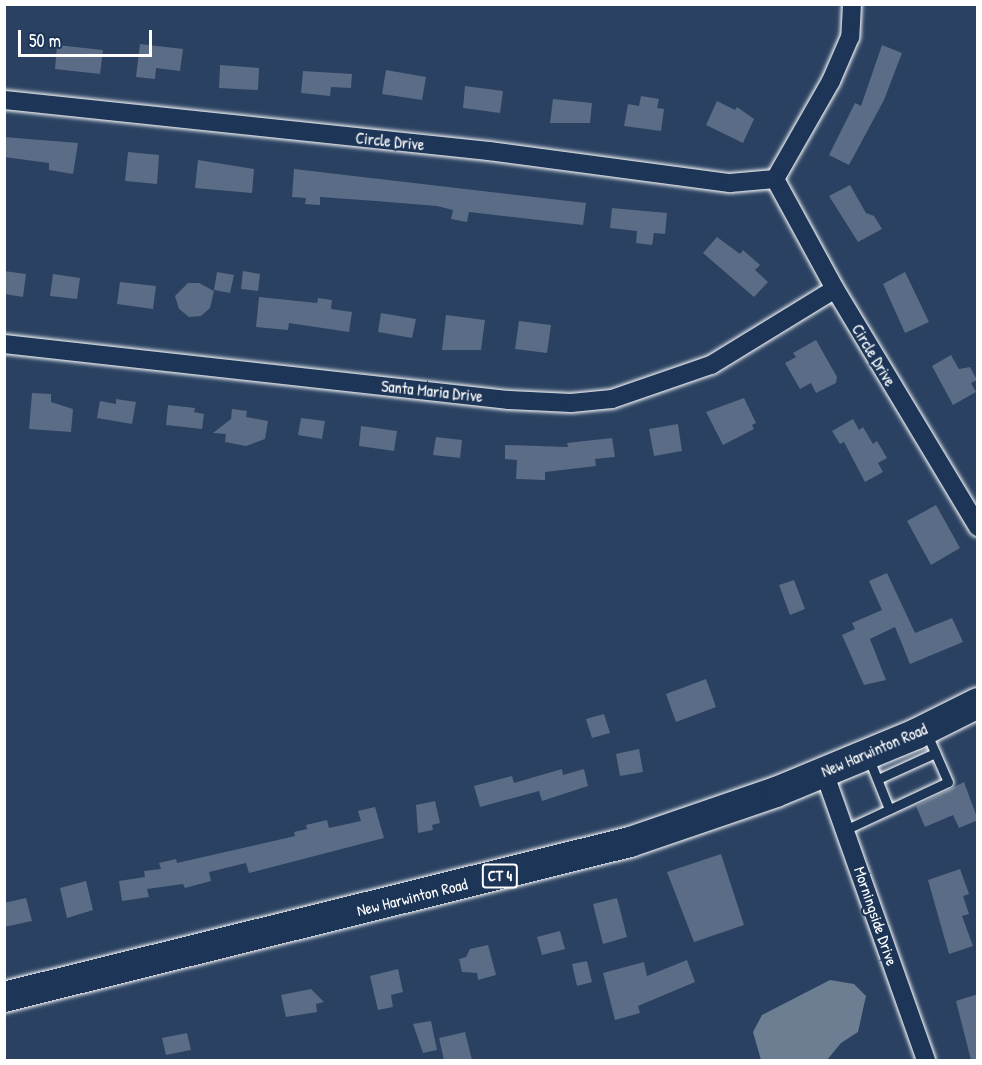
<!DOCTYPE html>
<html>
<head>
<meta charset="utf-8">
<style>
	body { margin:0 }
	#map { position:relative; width:982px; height:1065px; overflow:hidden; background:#2a4161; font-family:"Patrick Hand",sans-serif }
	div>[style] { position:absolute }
	.water>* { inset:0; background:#6d7d92 }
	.building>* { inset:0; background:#5b6c86 }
	.roads { filter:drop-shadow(0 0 2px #fff) drop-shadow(0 0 2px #fff) }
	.service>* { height:9px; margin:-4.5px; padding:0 4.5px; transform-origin:4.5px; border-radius:4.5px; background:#1d3557 }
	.minor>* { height:18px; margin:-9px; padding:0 9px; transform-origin:9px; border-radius:9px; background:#1d3557 }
	.primary>* { height:30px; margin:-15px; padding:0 15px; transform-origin:15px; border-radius:15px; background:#1d3557 }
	span { translate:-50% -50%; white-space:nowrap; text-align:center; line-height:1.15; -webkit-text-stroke:4.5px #1d3557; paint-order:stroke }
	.shield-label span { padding:2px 4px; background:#1d3557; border:2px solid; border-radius:4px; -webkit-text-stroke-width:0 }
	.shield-label { font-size:15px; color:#fff; font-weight:700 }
	.street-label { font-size:16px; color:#fff }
	.frame { position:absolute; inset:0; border:6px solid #fff; pointer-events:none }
	.scale { position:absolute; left:18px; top:30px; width:134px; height:27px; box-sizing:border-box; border:3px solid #fff; border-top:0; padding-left:8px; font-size:18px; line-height:21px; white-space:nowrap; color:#fff; -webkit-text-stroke:4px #1d3557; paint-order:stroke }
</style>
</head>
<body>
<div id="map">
	<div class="water">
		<i style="clip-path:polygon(830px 980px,854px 984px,866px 996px,858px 1032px,841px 1043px,827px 1060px,761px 1060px,753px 1032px,762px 1015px)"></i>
	</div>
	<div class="building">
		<i style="clip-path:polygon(140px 44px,183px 49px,180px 71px,156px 68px,155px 79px,136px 77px)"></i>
		<i style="clip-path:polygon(57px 45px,103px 50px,100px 74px,55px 69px)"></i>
		<i style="clip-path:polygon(882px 45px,902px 53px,884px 100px,849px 165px,829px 155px,855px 103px,861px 106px)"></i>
		<i style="clip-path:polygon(220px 65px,259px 68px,258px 90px,219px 88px)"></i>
		<i style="clip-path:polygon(386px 70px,426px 77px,422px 100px,382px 94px)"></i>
		<i style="clip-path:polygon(303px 71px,352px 74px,351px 88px,331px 87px,330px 96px,301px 93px)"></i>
		<i style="clip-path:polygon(465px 86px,503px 91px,500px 113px,463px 108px)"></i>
		<i style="clip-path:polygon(641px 96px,659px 99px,657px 108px,664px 109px,661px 131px,624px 126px,628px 104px,639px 106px)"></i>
		<i style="clip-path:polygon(553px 99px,592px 103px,590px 123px,550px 123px)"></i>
		<i style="clip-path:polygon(717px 101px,735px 110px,737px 107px,754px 119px,743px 143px,706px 125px)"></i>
		<i style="clip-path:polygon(4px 137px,78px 143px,73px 174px,49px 170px,49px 163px,4px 157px)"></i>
		<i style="clip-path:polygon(128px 152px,159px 155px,157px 184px,125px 181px)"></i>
		<i style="clip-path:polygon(198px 160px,254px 169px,252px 193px,195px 188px)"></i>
		<i style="clip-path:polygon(294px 169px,586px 203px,583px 225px,469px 212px,467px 222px,451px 219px,453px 210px,437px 206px,376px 201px,320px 197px,320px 205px,305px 204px,306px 198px,292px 197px)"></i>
		<i style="clip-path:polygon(850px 185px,866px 213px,874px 216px,882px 229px,858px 242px,829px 196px)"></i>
		<i style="clip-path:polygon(612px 208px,667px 213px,665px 234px,654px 233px,652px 245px,636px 243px,637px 231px,610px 228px)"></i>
		<i style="clip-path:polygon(717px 237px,740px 254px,743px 250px,760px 265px,755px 270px,768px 282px,754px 297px,703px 253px)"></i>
		<i style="clip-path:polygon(4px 271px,26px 274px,23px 297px,4px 294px)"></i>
		<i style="clip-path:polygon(243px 271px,260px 274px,258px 291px,241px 289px)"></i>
		<i style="clip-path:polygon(217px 272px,234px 275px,230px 293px,214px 290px)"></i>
		<i style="clip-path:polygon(905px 272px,929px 322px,905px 333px,883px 284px)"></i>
		<i style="clip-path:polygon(53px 274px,80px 278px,77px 299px,50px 296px)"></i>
		<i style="clip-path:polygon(120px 282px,156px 286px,153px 309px,117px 304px)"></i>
		<i style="clip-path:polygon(188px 283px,199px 283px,214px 291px,210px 308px,201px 316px,189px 317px,179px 309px,175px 296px)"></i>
		<i style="clip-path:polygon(259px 297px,317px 303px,318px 298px,332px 300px,331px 309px,352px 312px,349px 332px,289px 323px,288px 330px,256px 327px)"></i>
		<i style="clip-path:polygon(381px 313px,416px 319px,412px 338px,378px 332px)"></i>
		<i style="clip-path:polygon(446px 315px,485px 320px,481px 350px,442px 350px)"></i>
		<i style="clip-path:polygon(519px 321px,551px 325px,547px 353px,515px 349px)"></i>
		<i style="clip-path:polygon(816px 340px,837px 377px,836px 383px,816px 393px,811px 383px,800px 389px,785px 363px,796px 357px,793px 353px)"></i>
		<i style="clip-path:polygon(951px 355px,959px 369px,970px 367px,977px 380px,971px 383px,976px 392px,953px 405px,932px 366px)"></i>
		<i style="clip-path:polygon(32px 393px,51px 394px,51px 402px,73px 409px,71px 432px,29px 429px)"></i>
		<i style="clip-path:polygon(744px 398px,756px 423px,752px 425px,754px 429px,723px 445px,706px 412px)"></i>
		<i style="clip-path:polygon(116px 399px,136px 402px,132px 424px,97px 418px,100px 401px,116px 404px)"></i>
		<i style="clip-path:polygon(168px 405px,195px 408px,194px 412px,204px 414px,202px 429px,166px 425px)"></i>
		<i style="clip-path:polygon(232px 409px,247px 411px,246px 417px,268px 421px,265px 439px,246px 446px,225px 442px,226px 434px,213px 433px,231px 419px)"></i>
		<i style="clip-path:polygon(301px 418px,325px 421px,322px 439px,298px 435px)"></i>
		<i style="clip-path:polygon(853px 419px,859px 430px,863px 427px,873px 444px,877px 441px,887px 458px,878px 463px,883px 472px,865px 482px,844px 442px,840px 444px,832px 431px)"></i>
		<i style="clip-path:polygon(678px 424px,682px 451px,654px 456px,649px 429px)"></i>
		<i style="clip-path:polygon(361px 426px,397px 431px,394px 451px,359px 446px)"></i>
		<i style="clip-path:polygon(436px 437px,462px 440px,460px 458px,433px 455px)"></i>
		<i style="clip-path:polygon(612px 438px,615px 457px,595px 459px,596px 466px,545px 472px,545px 480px,516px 479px,517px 460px,505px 459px,505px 445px,568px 447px,567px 443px)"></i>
		<i style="clip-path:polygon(936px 505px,960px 548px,931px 565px,907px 521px)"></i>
		<i style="clip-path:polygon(887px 573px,915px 633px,952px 618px,963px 642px,910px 664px,895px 627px,870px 639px,886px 680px,864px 685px,842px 635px,855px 629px,852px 623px,882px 610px,869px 581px)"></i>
		<i style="clip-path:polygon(794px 580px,805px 609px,790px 615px,779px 585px)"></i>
		<i style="clip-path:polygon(706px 679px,716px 707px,676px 722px,666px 694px)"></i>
		<i style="clip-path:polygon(604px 714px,610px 733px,592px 738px,586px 719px)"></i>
		<i style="clip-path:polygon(639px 749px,643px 772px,620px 776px,616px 754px)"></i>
		<i style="clip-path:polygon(562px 769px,563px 775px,584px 769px,588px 786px,542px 801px,539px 791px,480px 807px,474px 786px,512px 776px,514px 783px)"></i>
		<i style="clip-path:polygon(964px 782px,978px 820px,959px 828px,953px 815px,925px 827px,916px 806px)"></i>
		<i style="clip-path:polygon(435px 801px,440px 823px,432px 825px,433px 830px,418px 833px,416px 805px)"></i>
		<i style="clip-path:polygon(375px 807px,384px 838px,249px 873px,246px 863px,209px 872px,211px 881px,185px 888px,183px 884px,147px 889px,149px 897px,122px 901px,119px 881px,145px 877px,144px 871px,161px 869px,159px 863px,176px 859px,177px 863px,295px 836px,294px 832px,307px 829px,306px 825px,327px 820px,329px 828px,361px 821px,358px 811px)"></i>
		<i style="clip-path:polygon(721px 854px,744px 925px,694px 942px,667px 872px)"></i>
		<i style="clip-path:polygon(960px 869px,969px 894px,963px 896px,969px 914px,962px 916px,973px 946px,949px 954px,928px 880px)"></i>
		<i style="clip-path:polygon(86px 881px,93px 910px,67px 918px,60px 888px)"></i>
		<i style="clip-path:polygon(26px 898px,32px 921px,4px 927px,4px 903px)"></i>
		<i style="clip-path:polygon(617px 898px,627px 937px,603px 944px,593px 904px)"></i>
		<i style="clip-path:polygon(560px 931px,565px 949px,542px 955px,537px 937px)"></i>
		<i style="clip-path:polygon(488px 945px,496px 975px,478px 980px,477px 973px,462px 972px,459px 959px,466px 957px,470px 949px)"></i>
		<i style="clip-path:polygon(687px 960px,695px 982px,638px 1006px,640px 1013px,615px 1020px,603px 973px,644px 962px,647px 976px)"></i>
		<i style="clip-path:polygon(587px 961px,592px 982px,577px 986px,572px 964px)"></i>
		<i style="clip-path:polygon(398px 969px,403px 992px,391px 995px,393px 1007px,378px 1010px,370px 976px)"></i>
		<i style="clip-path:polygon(311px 989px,324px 1002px,316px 1004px,317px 1012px,286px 1017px,281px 995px)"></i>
		<i style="clip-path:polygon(978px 994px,978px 1060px,971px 1060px,956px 1001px)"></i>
		<i style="clip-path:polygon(431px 1021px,437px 1050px,423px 1053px,413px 1024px)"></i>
		<i style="clip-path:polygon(465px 1032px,472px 1060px,444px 1060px,439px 1038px)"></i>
		<i style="clip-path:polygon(187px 1033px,191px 1050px,166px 1055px,162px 1038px)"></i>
	</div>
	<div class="roads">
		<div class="service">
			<i style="left:869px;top:759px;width:54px;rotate:68.2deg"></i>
			<i style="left:878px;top:779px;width:63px;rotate:-24.5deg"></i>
			<i style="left:847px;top:829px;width:111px;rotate:-25deg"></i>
			<i style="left:948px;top:782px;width:55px;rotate:-113.7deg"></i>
		</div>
		<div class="minor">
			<i style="left:852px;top:4px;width:33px;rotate:93deg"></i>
			<i style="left:850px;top:37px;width:48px;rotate:113.4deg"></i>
			<i style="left:831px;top:81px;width:113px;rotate:119.7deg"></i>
			<i style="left:775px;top:179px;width:125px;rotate:61.4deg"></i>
			<i style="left:835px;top:289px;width:278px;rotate:59deg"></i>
			<i style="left:4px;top:100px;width:488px;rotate:6deg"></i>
			<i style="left:489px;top:151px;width:243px;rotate:7.6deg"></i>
			<i style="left:730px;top:183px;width:45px;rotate:-5.1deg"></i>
			<i style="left:4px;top:344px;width:508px;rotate:6.33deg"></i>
			<i style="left:509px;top:400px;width:62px;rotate:2.8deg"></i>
			<i style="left:571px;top:403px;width:41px;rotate:-5.6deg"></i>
			<i style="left:612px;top:399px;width:105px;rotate:-19deg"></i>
			<i style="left:711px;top:365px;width:145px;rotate:-31.5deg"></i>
			<i style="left:824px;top:772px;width:306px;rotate:70.5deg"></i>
		</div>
		<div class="primary">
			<i style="left:4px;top:997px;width:645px;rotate:-13.91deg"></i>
			<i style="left:630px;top:842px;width:154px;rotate:-18.9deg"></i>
			<i style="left:776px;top:792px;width:152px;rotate:-22.5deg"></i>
			<i style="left:916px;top:734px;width:69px;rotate:-26.6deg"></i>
		</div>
	</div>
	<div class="shield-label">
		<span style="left:500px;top:876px">CT 4</span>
	</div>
	<div class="street-label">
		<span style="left:390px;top:141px;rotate:6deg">Circle Drive</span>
		<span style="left:874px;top:355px;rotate:59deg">Circle Drive</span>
		<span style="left:432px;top:391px;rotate:6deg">Santa Maria Drive</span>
		<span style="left:874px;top:750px;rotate:-23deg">New Harwinton Road</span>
		<span style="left:412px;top:897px;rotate:-14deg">New Harwinton Road</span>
		<span style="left:876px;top:916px;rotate:71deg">Morningside Drive</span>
	</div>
	<div class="frame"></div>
	<div class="scale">50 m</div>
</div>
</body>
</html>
